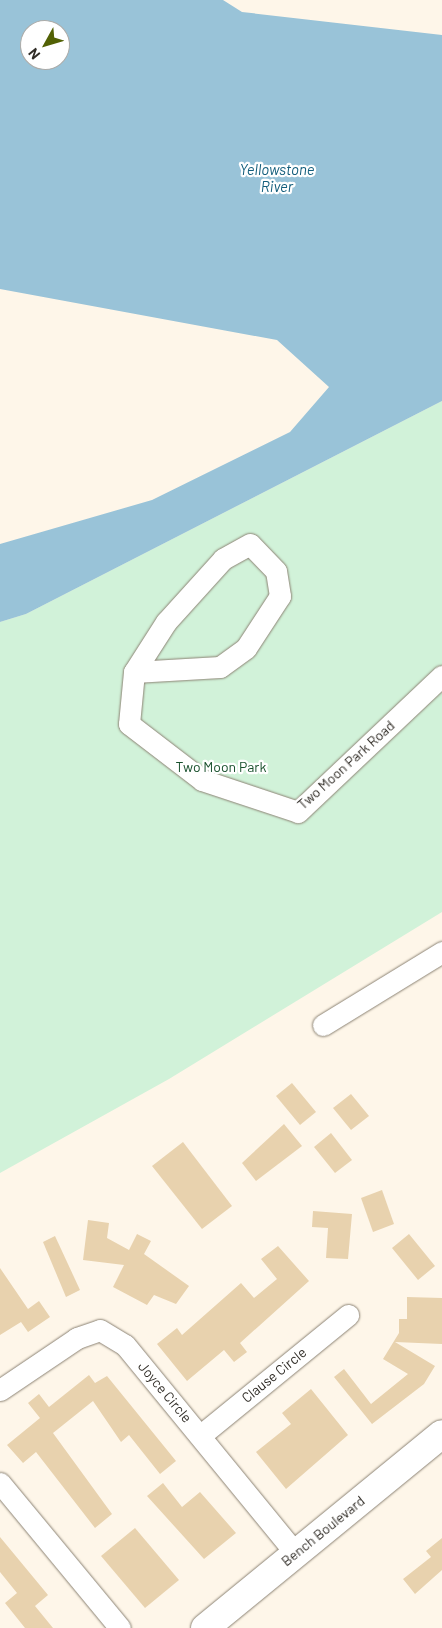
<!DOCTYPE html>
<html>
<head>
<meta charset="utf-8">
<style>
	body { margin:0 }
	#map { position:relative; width:442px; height:1628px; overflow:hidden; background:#fef6e9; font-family:Barlow,sans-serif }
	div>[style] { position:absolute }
	.green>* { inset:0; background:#d1f2d9 }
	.water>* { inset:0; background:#99c3d8 }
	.building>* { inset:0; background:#e8d2ae }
	.roads { filter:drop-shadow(0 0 1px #8c8374) drop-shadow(0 0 1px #8c8374) }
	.minor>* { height:21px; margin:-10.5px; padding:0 10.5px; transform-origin:10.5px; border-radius:10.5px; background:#fff }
	.major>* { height:28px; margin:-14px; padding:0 14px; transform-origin:14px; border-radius:14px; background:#fff }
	span { translate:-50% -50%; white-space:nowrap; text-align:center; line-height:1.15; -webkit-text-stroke:4.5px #fff; paint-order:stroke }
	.street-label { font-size:14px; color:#302c26 }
	.park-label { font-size:14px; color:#18502c }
	.water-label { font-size:15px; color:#135e7c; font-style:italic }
	.north { position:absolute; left:20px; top:20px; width:50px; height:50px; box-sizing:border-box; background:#fff; border:1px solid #acaba8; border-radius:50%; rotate:231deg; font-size:14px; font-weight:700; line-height:20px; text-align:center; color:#302c26 }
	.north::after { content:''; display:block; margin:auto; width:18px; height:22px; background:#526105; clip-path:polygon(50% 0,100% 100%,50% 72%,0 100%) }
</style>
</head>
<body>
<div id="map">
	<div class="green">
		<i style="clip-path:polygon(442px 401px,442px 912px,169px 1079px,0 1173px,0 622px,26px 614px)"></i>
	</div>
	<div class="water">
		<i style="clip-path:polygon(evenodd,0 0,223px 0,242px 12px,442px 35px,442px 401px,26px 614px,0 622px,0 544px,152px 500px,290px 432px,329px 387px,277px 340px,0 289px,0 0,30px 30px,60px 30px,60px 60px,30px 60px,30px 30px)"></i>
	</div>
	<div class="building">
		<i style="clip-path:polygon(292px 1083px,316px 1112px,300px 1125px,276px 1096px)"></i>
		<i style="clip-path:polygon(351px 1094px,369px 1116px,351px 1130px,333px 1108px)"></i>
		<i style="clip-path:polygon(284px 1124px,302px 1146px,256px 1181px,242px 1163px)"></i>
		<i style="clip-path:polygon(331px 1133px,352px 1160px,335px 1173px,314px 1147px)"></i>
		<i style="clip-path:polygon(183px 1142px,232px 1206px,202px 1229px,152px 1166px)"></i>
		<i style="clip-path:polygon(382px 1190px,394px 1224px,373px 1232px,361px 1198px)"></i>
		<i style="clip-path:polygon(313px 1211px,352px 1214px,348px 1259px,326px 1258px,328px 1228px,312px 1227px)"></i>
		<i style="clip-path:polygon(88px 1220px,109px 1223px,107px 1238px,129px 1250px,137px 1234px,151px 1241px,144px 1254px,189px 1286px,176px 1304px,154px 1295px,147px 1305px,113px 1287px,124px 1265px,83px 1260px)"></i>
		<i style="clip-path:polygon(409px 1234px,435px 1266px,418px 1280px,392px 1248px)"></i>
		<i style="clip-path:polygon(55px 1236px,80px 1290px,66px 1297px,43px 1242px)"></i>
		<i style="clip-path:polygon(278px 1246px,309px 1281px,240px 1343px,247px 1352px,234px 1362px,224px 1350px,187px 1381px,157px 1344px,177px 1328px,182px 1335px,241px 1283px,254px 1298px,277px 1279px,261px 1259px)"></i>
		<i style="clip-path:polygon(0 1268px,28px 1309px,39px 1301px,50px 1317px,28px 1332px,21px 1322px,0 1335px)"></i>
		<i style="clip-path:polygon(407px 1297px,442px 1298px,442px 1344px,395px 1342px,435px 1366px,424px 1384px,372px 1424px,334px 1377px,344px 1369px,371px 1404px,408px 1374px,383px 1359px,399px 1333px,399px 1319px,407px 1319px)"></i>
		<i style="clip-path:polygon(89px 1375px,95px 1383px,107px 1376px,176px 1461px,160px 1474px,129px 1435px,121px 1442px,93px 1401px,53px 1433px,112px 1514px,95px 1528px,36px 1452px,23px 1463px,7px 1445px,40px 1418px,28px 1403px,39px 1394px,49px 1407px)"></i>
		<i style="clip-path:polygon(311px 1389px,348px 1435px,286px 1489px,256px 1452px,291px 1424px,282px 1413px)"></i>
		<i style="clip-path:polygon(163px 1483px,182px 1507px,200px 1492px,236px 1533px,204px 1559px,147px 1496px)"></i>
		<i style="clip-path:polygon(135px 1528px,179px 1580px,145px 1608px,101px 1556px)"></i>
		<i style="clip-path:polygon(0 1537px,48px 1595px,35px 1606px,53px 1628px,25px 1628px,5px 1603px,17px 1593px,0 1572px)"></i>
		<i style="clip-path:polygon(442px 1538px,442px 1570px,415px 1594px,403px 1579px,431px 1557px,426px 1551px)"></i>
	</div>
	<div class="roads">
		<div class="minor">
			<i style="left:134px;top:672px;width:86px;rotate:-3.3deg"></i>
			<i style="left:220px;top:667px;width:32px;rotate:-36deg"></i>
			<i style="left:246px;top:648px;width:62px;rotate:-56.8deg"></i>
			<i style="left:280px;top:596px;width:25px;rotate:-99deg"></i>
			<i style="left:276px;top:571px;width:37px;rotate:-134deg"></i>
			<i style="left:250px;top:544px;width:31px;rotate:151deg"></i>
			<i style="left:223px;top:559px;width:85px;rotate:132.1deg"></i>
			<i style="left:166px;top:622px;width:59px;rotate:122.6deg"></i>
			<i style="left:134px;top:672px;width:52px;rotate:95.5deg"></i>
			<i style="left:129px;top:724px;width:92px;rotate:37.5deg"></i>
			<i style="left:202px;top:780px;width:101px;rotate:18.4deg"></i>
			<i style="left:298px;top:812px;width:198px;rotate:-43.4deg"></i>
			<i style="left:323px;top:1025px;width:140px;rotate:-31.5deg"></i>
			<i style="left:0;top:1390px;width:93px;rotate:-34deg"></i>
			<i style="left:77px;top:1338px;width:24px;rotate:-19deg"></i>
			<i style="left:100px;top:1330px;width:29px;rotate:31deg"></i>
			<i style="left:125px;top:1345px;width:270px;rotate:50.7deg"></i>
			<i style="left:201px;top:1435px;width:190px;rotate:-39.2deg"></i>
			<i style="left:0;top:1483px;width:188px;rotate:50.4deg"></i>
		</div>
		<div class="major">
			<i style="left:205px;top:1628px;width:306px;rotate:-39.3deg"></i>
		</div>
	</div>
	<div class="street-label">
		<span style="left:346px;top:765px;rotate:-42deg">Two Moon Park Road</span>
		<span style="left:274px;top:1375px;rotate:-39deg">Clause Circle</span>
		<span style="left:165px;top:1392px;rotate:50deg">Joyce Circle</span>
		<span style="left:323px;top:1531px;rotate:-39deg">Bench Boulevard</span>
	</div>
	<div class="park-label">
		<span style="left:221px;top:767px">Two Moon Park</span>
	</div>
	<div class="water-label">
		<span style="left:277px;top:178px">Yellowstone<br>River</span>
	</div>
	<div class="north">N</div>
</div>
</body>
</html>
